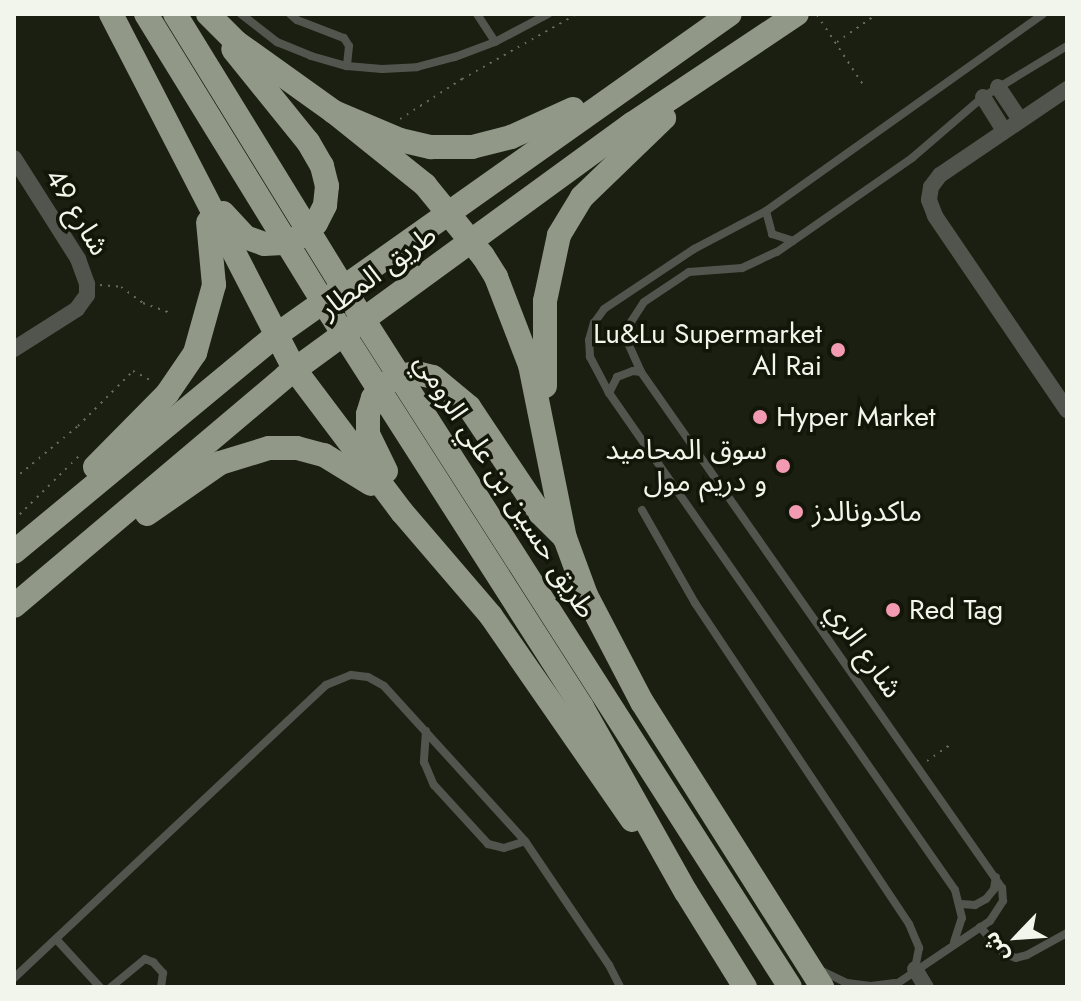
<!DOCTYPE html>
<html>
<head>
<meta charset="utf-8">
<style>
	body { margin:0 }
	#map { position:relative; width:1081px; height:1001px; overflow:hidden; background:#1a1f12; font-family:Jost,"Noto Sans Arabic",sans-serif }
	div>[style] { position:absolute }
	.path>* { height:2px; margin-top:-1px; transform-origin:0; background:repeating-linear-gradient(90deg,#656a5e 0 2px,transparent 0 8px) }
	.service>* { height:8px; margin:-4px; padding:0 4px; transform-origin:4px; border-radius:4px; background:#52554e }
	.minor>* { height:16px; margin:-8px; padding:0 8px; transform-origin:8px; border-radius:8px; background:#52554e }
	.trunk>* { height:24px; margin:-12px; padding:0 12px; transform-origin:12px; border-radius:12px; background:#929888 }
	.dots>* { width:22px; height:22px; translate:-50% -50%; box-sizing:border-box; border:4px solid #111609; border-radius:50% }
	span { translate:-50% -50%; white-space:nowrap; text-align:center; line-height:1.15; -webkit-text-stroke:7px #111609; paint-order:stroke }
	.street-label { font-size:28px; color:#f1f5eb }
	.poi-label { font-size:28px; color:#f1f5eb }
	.right { translate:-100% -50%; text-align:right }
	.left { translate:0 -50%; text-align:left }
	.frame { position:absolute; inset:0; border:16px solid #f1f5eb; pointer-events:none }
	.north { position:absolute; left:977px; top:897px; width:80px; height:80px; -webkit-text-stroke:6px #111609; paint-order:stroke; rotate:245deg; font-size:22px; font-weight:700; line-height:32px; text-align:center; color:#f1f5eb }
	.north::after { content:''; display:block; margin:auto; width:28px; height:36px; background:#f1f5eb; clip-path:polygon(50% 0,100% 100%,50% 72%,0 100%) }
</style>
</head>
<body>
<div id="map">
	<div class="path">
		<i style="left:817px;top:15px;width:82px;rotate:56.5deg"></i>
		<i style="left:837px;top:42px;width:49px;rotate:-35deg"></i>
		<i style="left:400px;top:119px;width:74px;rotate:-32.8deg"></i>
		<i style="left:462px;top:79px;width:132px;rotate:-29.5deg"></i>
		<i style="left:100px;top:285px;width:21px;rotate:5deg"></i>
		<i style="left:121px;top:287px;width:27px;rotate:36deg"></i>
		<i style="left:143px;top:303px;width:27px;rotate:20deg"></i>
		<i style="left:14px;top:479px;width:83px;rotate:-39.6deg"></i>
		<i style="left:78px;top:426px;width:78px;rotate:-45deg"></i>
		<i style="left:133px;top:371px;width:21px;rotate:28deg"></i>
		<i style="left:14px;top:520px;width:91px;rotate:-44.6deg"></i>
		<i style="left:927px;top:761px;width:29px;rotate:-35deg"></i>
	</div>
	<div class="service">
		<i style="left:241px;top:14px;width:46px;rotate:37.9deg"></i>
		<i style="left:277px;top:42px;width:37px;rotate:22deg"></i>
		<i style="left:311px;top:56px;width:37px;rotate:16deg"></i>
		<i style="left:347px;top:66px;width:35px;rotate:5deg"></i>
		<i style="left:382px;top:69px;width:35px;rotate:-3deg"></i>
		<i style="left:417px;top:67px;width:39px;rotate:-15deg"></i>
		<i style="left:455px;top:57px;width:43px;rotate:-20.6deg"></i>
		<i style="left:495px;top:42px;width:60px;rotate:-27.8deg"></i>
		<i style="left:290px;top:14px;width:9px;rotate:41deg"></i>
		<i style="left:297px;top:20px;width:50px;rotate:21deg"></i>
		<i style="left:344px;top:38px;width:9px;rotate:58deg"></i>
		<i style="left:349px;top:46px;width:20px;rotate:96deg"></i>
		<i style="left:477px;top:14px;width:33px;rotate:57deg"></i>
		<i style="left:766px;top:211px;width:24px;rotate:75deg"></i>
		<i style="left:772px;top:234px;width:22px;rotate:18deg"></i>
		<i style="left:609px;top:393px;width:18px;rotate:-63deg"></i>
		<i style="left:617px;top:377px;width:17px;rotate:-21deg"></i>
		<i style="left:633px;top:371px;width:8px;rotate:7deg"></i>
		<i style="left:642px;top:510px;width:107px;rotate:60.3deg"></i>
		<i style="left:695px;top:603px;width:386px;rotate:56.3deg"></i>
		<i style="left:909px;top:924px;width:26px;rotate:67deg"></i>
		<i style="left:919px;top:948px;width:21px;rotate:101deg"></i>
		<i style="left:426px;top:731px;width:31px;rotate:94deg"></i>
		<i style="left:424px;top:762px;width:25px;rotate:67deg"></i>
		<i style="left:434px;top:785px;width:80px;rotate:47.5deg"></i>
		<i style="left:488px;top:844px;width:16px;rotate:14deg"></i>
		<i style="left:504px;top:848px;width:22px;rotate:-18deg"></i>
		<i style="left:961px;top:904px;width:14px;rotate:4deg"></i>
		<i style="left:975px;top:905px;width:13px;rotate:-29deg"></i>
		<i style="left:986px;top:899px;width:13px;rotate:-51deg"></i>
		<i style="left:994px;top:889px;width:12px;rotate:-81deg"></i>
		<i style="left:980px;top:927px;width:36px;rotate:48deg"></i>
		<i style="left:1004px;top:954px;width:13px;rotate:18deg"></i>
		<i style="left:1016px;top:958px;width:11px;rotate:-15deg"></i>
		<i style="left:1027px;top:955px;width:46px;rotate:-28.8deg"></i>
		<i style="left:56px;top:939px;width:65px;rotate:47.5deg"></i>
		<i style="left:954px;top:942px;width:25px;rotate:-72deg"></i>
		<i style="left:962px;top:918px;width:29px;rotate:-104deg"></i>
		<i style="left:955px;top:890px;width:606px;rotate:-124.84deg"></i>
		<i style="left:609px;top:393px;width:41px;rotate:-117.8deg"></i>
		<i style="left:590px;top:357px;width:17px;rotate:-93deg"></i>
		<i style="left:589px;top:340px;width:18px;rotate:-74deg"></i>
		<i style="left:594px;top:323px;width:17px;rotate:-54deg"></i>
		<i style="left:604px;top:309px;width:108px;rotate:-33.7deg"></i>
		<i style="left:694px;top:249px;width:81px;rotate:-27.8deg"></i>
		<i style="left:766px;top:211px;width:340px;rotate:-35.4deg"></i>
		<i style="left:820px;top:970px;width:30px;rotate:26deg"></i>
		<i style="left:847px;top:983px;width:24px;rotate:7deg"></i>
		<i style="left:871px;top:986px;width:24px;rotate:-7deg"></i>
		<i style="left:14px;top:978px;width:428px;rotate:-43.2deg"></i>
		<i style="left:326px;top:685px;width:27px;rotate:-22deg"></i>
		<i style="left:351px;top:675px;width:17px;rotate:7deg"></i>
		<i style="left:368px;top:677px;width:18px;rotate:29deg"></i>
		<i style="left:384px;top:686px;width:210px;rotate:47.7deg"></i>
		<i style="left:525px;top:841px;width:150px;rotate:55.9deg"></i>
		<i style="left:609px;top:965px;width:25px;rotate:63deg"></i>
		<i style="left:111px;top:987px;width:44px;rotate:-39.5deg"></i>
		<i style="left:145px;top:959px;width:9px;rotate:21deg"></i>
		<i style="left:153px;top:962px;width:15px;rotate:48deg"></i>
		<i style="left:163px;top:973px;width:14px;rotate:98deg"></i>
		<i style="left:892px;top:987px;width:118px;rotate:-34deg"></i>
		<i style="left:990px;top:921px;width:24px;rotate:-57deg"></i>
		<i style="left:1003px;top:901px;width:13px;rotate:-94deg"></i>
		<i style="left:1002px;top:888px;width:630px;rotate:-124.98deg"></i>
		<i style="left:641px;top:372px;width:32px;rotate:-114deg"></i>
		<i style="left:628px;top:343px;width:18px;rotate:-87deg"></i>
		<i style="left:629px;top:325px;width:27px;rotate:-57deg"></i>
		<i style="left:644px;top:302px;width:54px;rotate:-33.7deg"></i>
		<i style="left:689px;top:272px;width:53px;rotate:-4.3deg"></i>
		<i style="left:742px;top:268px;width:38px;rotate:-25deg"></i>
		<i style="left:777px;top:252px;width:165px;rotate:-34.8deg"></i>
		<i style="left:912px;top:158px;width:94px;rotate:-40.7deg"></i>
		<i style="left:983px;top:97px;width:98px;rotate:-31.3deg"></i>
	</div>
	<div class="minor">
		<i style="left:998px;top:87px;width:40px;rotate:56deg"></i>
		<i style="left:1067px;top:89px;width:153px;rotate:145.9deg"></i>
		<i style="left:940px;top:175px;width:15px;rotate:127deg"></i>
		<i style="left:931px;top:187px;width:13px;rotate:99deg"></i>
		<i style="left:929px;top:200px;width:17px;rotate:69deg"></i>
		<i style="left:935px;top:216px;width:235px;rotate:55.8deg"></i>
		<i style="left:983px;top:97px;width:39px;rotate:58deg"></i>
		<i style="left:14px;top:158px;width:120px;rotate:57.6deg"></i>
		<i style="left:78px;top:259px;width:27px;rotate:70deg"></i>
		<i style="left:87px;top:284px;width:11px;rotate:90deg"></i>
		<i style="left:87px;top:295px;width:17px;rotate:126deg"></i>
		<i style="left:77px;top:309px;width:75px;rotate:147.6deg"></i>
		<i style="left:915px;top:969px;width:21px;rotate:59deg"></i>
	</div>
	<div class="trunk">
		<i style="left:111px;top:14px;width:401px;rotate:62.7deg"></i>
		<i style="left:295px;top:370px;width:178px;rotate:53deg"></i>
		<i style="left:402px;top:512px;width:137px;rotate:49.4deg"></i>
		<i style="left:491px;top:616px;width:248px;rotate:55.3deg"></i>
		<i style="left:146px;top:14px;width:342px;rotate:58.4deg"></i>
		<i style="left:325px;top:305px;width:477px;rotate:57.4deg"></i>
		<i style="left:582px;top:707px;width:212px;rotate:60.7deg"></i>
		<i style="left:686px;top:892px;width:112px;rotate:58.2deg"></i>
		<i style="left:175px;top:14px;width:329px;rotate:58.4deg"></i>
		<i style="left:347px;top:294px;width:822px;rotate:57.41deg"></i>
		<i style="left:208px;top:14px;width:40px;rotate:45deg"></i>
		<i style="left:236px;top:42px;width:120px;rotate:35.5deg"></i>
		<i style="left:334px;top:112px;width:72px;rotate:23deg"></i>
		<i style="left:400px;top:140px;width:32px;rotate:13deg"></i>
		<i style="left:431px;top:147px;width:41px"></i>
		<i style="left:472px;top:147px;width:40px;rotate:-14.4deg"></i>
		<i style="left:511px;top:137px;width:68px;rotate:-24.3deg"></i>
		<i style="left:334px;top:112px;width:117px;rotate:38.7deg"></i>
		<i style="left:425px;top:185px;width:92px;rotate:50.8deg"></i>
		<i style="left:483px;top:256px;width:25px;rotate:58deg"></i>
		<i style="left:496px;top:277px;width:94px;rotate:68.9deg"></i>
		<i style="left:530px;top:365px;width:177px;rotate:78.6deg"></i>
		<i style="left:565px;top:538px;width:61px;rotate:69.8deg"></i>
		<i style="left:586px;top:595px;width:121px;rotate:62.4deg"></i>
		<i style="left:642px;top:702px;width:337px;rotate:57.7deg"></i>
		<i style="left:223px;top:213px;width:33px;rotate:47deg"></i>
		<i style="left:245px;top:237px;width:20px;rotate:20deg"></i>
		<i style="left:264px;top:244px;width:19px;rotate:-3deg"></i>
		<i style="left:283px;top:243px;width:20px;rotate:-20deg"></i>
		<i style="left:302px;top:236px;width:19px;rotate:-43deg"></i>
		<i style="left:316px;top:223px;width:20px;rotate:-63deg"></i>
		<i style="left:325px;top:205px;width:19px;rotate:-84deg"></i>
		<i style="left:327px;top:186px;width:21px;rotate:-104deg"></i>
		<i style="left:322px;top:166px;width:28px;rotate:-120deg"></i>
		<i style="left:308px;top:142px;width:119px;rotate:-128.9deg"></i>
		<i style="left:545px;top:386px;width:85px;rotate:-90deg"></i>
		<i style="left:545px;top:301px;width:67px;rotate:-78deg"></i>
		<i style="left:559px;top:235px;width:44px;rotate:-58.8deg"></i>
		<i style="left:582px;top:197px;width:114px;rotate:-43.9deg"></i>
		<i style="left:95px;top:467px;width:103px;rotate:-45.4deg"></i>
		<i style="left:167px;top:394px;width:50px;rotate:-55.7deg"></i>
		<i style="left:195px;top:353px;width:71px;rotate:-74.4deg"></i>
		<i style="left:214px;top:285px;width:63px;rotate:-95.4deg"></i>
		<i style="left:386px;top:471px;width:41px;rotate:-115.9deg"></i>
		<i style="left:368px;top:434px;width:20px;rotate:-90deg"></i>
		<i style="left:368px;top:414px;width:17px;rotate:-73deg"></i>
		<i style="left:373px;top:398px;width:17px;rotate:-50deg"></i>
		<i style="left:384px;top:385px;width:17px;rotate:-31deg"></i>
		<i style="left:399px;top:376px;width:17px;rotate:-10deg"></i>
		<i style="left:416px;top:373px;width:17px;rotate:13deg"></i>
		<i style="left:433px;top:377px;width:47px;rotate:39.8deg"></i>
		<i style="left:469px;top:407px;width:128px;rotate:56.2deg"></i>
		<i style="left:540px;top:513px;width:33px;rotate:45deg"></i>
		<i style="left:147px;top:514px;width:89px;rotate:-34.9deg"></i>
		<i style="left:220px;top:463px;width:51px;rotate:-17deg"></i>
		<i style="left:269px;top:448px;width:28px"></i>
		<i style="left:297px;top:448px;width:28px;rotate:15deg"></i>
		<i style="left:324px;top:455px;width:55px;rotate:31.7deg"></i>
		<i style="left:14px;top:552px;width:339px;rotate:-39.6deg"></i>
		<i style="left:275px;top:336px;width:557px;rotate:-35.29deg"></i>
		<i style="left:14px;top:606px;width:356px;rotate:-40.2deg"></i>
		<i style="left:286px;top:376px;width:428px;rotate:-36.1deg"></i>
		<i style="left:632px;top:124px;width:198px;rotate:-33.7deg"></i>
	</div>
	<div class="dots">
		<i style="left:838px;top:350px;background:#f19ab1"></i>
		<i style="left:760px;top:417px;background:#f19ab1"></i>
		<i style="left:783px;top:466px;background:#f19ab1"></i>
		<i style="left:796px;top:512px;background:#f19ab1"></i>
		<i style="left:893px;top:610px;background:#f19ab1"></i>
	</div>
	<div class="street-label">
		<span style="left:77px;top:212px;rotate:59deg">شارع 49</span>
		<span style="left:378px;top:272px;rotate:-36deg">طريق المطار</span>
		<span style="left:505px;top:486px;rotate:57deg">طريق حسين بن علي الرومي</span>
		<span style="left:864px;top:650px;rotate:55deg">شارع الري</span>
	</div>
	<div class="poi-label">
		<span class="right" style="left:822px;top:350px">Lu&amp;Lu Supermarket<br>Al Rai</span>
		<span class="left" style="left:776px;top:417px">Hyper Market</span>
		<span class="right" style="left:767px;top:466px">سوق المحاميد<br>و دريم مول</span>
		<span class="left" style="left:812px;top:512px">ماكدونالدز</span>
		<span class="left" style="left:909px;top:610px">Red Tag</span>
	</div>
	<div class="frame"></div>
	<div class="north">ش</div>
</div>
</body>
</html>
